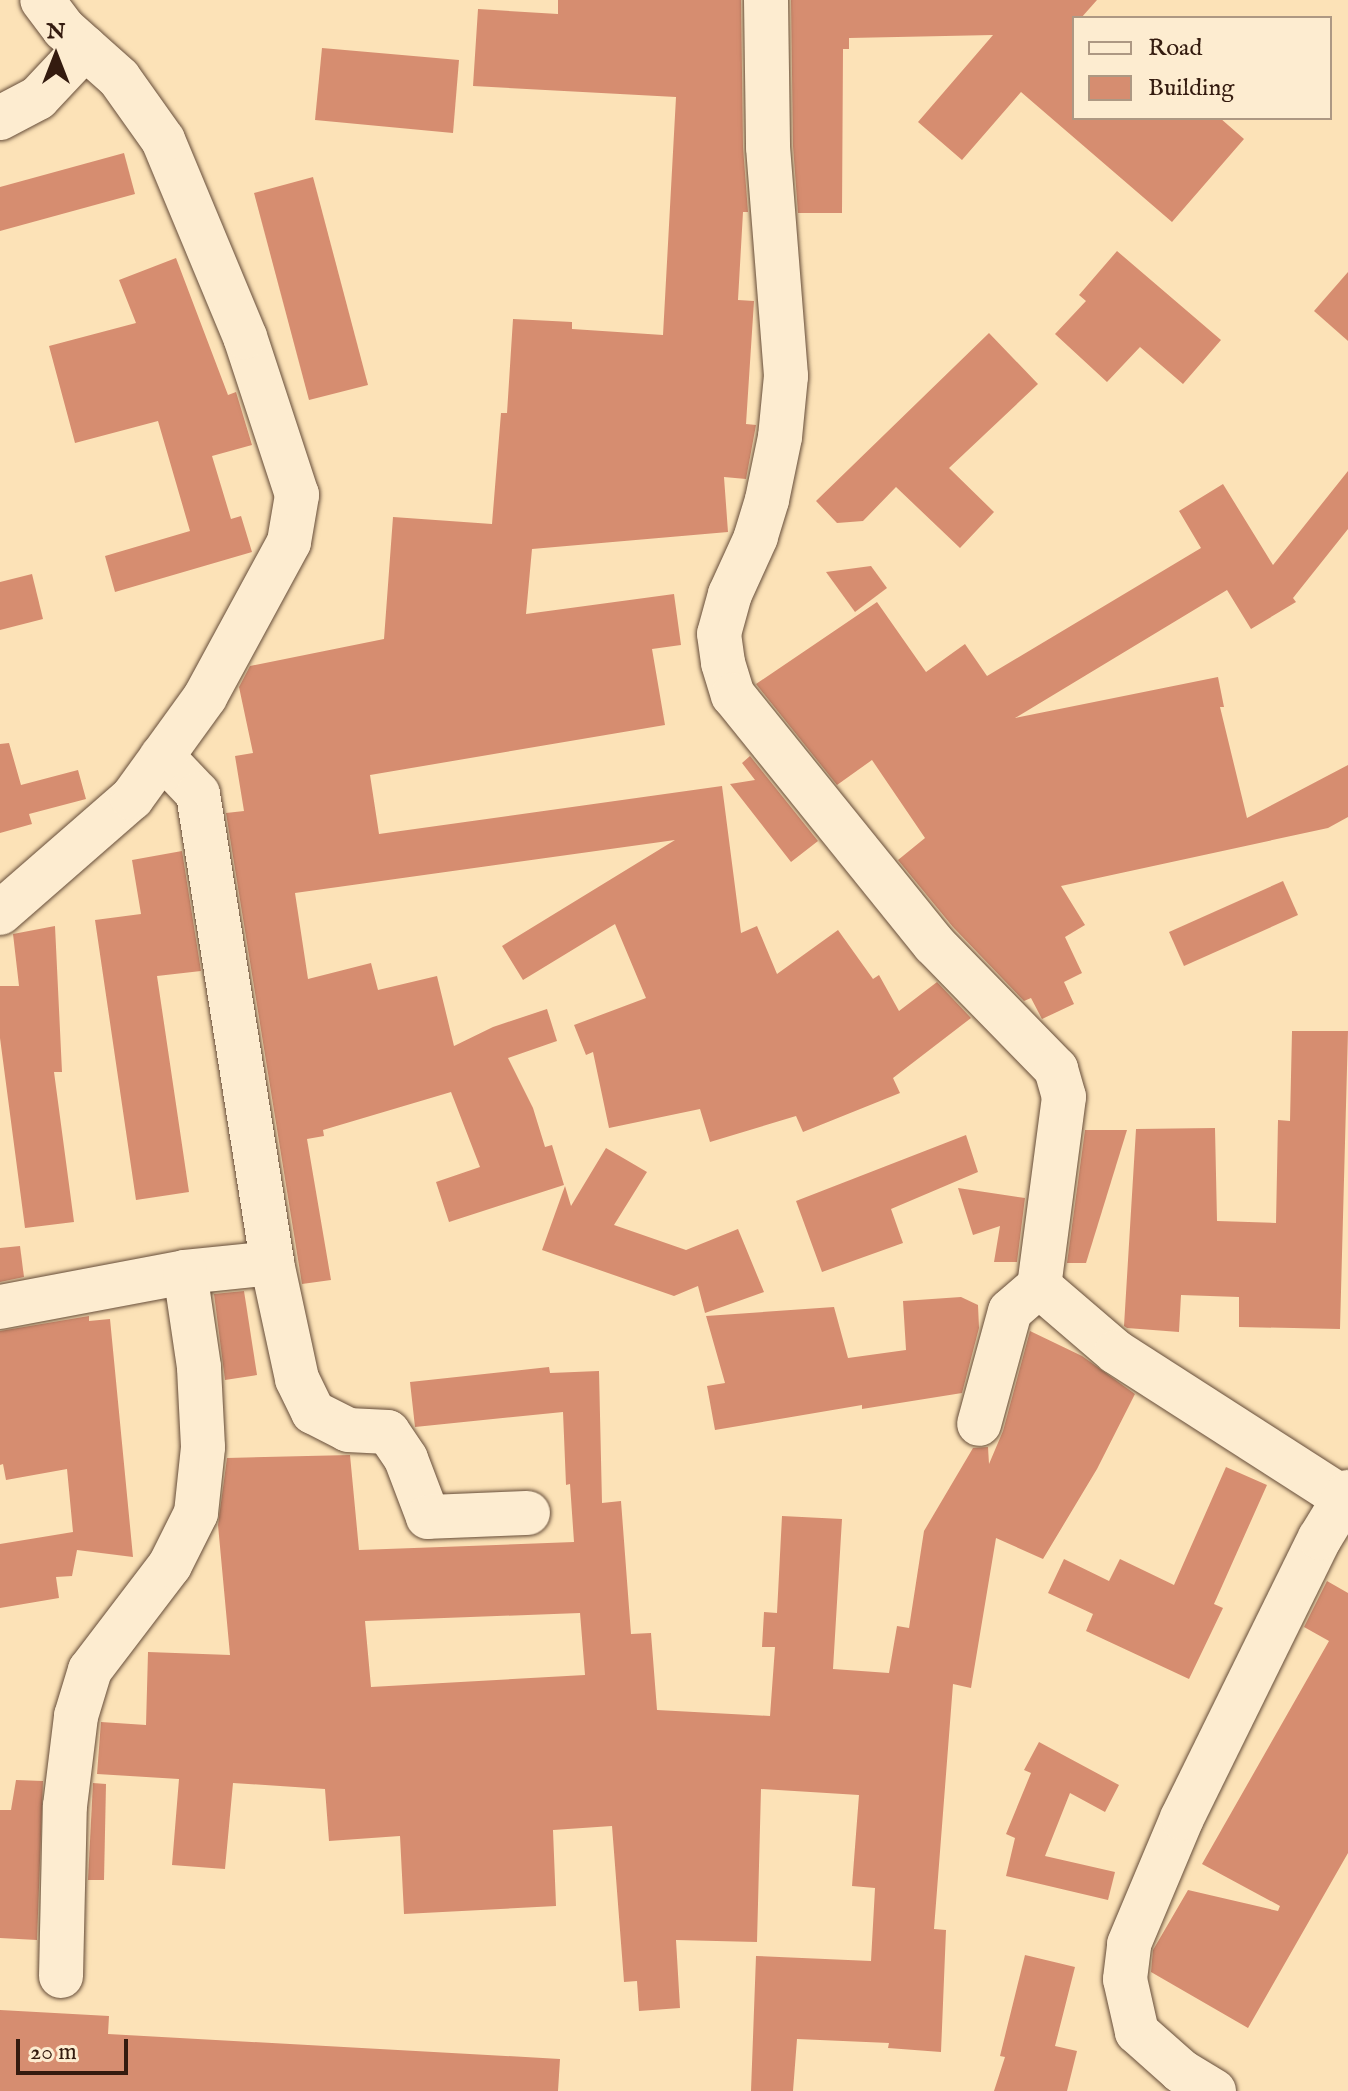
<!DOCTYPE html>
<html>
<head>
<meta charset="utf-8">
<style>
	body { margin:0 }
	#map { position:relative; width:1348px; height:2091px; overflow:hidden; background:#fce2b7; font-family:"IM FELL English",serif }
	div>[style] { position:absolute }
	.building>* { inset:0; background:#d68d70 }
	.roads { filter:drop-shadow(0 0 2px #664d39) drop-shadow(0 0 2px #664d39) }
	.minor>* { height:44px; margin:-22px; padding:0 22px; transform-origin:22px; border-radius:22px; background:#fdecd0 }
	span { translate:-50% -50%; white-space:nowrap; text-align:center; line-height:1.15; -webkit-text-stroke:6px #fdecd0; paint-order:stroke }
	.legend { position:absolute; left:1072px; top:16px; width:260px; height:104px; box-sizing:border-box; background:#fdecd0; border:2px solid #ad9883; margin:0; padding:10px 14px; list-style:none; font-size:24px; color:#341b0f }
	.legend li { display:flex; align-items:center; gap:16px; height:40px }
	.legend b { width:40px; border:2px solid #ad9883 }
	.north { position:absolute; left:16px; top:16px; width:80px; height:80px; -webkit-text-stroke:6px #fdecd0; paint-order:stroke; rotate:0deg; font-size:22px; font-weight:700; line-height:32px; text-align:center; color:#341b0f }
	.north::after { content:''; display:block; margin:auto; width:28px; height:36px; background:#341b0f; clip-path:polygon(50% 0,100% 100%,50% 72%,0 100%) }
	.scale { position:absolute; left:16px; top:2039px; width:112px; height:36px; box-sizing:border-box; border:4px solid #341b0f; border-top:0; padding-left:10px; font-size:24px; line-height:28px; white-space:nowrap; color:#341b0f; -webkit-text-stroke:6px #fdecd0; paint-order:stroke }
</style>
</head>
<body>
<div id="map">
	<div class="building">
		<i style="clip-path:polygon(558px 0,741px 0,743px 147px,748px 212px,743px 212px,738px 300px,754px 301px,746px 424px,756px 425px,746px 479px,724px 477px,728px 532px,532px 549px,526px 614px,674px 594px,681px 645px,652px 649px,665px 725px,370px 775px,379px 834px,722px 786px,741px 933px,757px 926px,777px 974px,838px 930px,873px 979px,879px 975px,899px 1011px,937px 982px,971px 1018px,893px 1078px,900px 1093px,803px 1132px,796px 1116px,710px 1142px,700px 1109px,609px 1128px,593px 1052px,586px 1055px,574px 1025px,646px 998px,615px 924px,523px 980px,502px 946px,675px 840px,295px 893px,308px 979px,371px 963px,378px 990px,437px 976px,454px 1046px,493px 1027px,547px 1009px,557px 1041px,508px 1058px,533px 1108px,545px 1147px,552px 1145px,564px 1185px,449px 1222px,436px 1182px,480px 1167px,451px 1092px,323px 1130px,324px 1136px,307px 1139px,331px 1280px,302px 1284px,226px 813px,244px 811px,235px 756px,253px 753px,239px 687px,250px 666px,384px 639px,393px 517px,492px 524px,501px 413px,507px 413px,513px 319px,572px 322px,572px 329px,663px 335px,676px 97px,473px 86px,478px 9px,558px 14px)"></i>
		<i style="clip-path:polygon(791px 0,1097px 0,1081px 18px,1074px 18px,1074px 118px,1220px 118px,1244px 139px,1172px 222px,1021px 92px,962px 160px,918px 122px,993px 35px,849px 38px,849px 49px,843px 49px,842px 213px,798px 213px,793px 146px)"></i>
		<i style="clip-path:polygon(322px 48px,459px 60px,453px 133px,315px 120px)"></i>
		<i style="clip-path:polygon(124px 153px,135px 194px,0 231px,0 187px)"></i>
		<i style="clip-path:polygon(313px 177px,368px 385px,309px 400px,254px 193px)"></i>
		<i style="clip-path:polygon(1117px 251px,1221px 340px,1183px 384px,1140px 347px,1107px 382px,1055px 334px,1086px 301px,1079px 295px)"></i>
		<i style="clip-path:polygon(176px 258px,228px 395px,236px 392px,252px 445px,212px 456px,231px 519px,241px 516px,252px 552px,115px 592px,105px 556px,190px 531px,158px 421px,75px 443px,49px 346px,136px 323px,119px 280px)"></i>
		<i style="clip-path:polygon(1348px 272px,1348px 341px,1314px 311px)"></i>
		<i style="clip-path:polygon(989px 333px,1038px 384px,949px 468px,994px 512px,960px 548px,896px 487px,863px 521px,837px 523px,816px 501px)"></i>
		<i style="clip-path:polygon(1348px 471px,1348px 529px,1293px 598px,1296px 602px,1251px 629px,1227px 590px,1015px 718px,1218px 677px,1224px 707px,1220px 707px,1247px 818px,1348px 765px,1348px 817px,1328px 828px,1061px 886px,1085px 925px,1065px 937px,1082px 973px,1064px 982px,1074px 1004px,1042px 1019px,1031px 998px,1024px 1001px,953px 927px,898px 860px,925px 838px,872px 760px,837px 785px,756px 684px,877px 602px,926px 672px,965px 644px,987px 676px,1201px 548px,1179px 511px,1223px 484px,1273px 565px)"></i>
		<i style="clip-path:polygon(871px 566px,887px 588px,855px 612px,826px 572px)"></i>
		<i style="clip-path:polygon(32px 574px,43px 619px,0 630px,0 582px)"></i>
		<i style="clip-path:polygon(9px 743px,21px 785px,78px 770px,86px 799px,29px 814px,32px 824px,0 833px,0 744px)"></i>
		<i style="clip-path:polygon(750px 756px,818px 841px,791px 862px,730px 784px,755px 780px,742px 763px)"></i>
		<i style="clip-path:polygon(182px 851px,201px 971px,157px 976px,189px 1192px,136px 1200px,95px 920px,141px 914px,132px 860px)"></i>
		<i style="clip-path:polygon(1283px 881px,1298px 915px,1184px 966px,1169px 932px)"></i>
		<i style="clip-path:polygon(55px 926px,62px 1072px,54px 1072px,74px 1222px,25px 1228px,0 1038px,0 986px,19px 986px,13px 934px)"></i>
		<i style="clip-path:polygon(1292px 1031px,1348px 1031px,1340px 1329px,1239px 1327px,1239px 1297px,1181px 1295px,1179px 1332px,1127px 1328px,1124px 1326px,1136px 1129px,1215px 1128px,1217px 1221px,1276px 1223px,1278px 1120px,1290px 1121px)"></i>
		<i style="clip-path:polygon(1085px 1130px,1127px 1130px,1086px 1263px,1067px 1263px)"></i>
		<i style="clip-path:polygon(966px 1135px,978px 1172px,891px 1209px,903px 1243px,822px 1272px,796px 1201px)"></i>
		<i style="clip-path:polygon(606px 1148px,647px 1172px,614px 1225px,686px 1250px,738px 1229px,764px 1292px,705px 1313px,698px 1286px,674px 1296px,542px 1250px,565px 1186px,571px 1206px)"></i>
		<i style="clip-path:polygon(958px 1188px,1025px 1198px,1017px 1262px,994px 1262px,1000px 1226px,973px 1235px)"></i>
		<i style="clip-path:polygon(20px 1246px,24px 1277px,0 1282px,0 1248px)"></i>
		<i style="clip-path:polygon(244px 1291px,257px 1375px,225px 1380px,214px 1294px)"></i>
		<i style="clip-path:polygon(961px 1297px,978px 1305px,979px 1328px,962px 1393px,862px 1409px,862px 1405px,715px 1430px,707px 1386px,725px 1383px,706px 1316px,834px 1307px,848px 1358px,906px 1350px,903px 1301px)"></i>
		<i style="clip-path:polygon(89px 1316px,89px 1321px,110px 1319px,133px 1557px,77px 1550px,72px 1576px,56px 1577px,59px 1598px,0 1608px,0 1544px,73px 1532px,67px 1469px,6px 1480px,3px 1464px,0 1465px,0 1331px)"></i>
		<i style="clip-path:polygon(evenodd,1030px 1331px,1082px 1356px,1135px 1394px,1097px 1469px,1043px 1559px,996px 1538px,971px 1688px,953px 1684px,934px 1929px,946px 1930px,941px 2052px,888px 2048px,889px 2043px,797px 2039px,793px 2091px,751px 2091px,756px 1956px,871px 1961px,875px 1888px,852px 1886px,859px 1795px,761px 1789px,757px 1942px,676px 1940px,680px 2008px,639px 2011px,637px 1981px,624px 1982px,612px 1826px,553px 1830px,556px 1906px,404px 1914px,400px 1836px,329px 1841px,325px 1789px,233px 1783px,225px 1869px,172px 1865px,179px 1779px,97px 1774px,101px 1722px,146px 1725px,148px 1652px,230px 1655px,218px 1525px,227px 1458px,350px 1455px,359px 1550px,574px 1542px,570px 1484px,566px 1485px,563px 1412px,415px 1427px,410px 1382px,549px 1367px,550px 1373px,599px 1371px,602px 1503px,621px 1501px,631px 1634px,651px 1633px,657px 1710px,770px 1716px,775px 1647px,762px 1647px,764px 1612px,777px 1613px,782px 1516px,842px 1519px,833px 1669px,889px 1673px,897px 1626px,909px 1628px,924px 1531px,973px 1448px,988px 1447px,989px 1464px,1003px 1431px,1030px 1331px,580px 1613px,585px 1675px,371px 1687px,365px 1621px,580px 1613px)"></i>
		<i style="clip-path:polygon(1226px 1467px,1267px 1485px,1214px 1604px,1223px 1608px,1189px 1679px,1086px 1631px,1093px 1614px,1048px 1593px,1064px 1559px,1109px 1581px,1120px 1559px,1174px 1585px)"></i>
		<i style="clip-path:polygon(1327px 1581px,1348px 1593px,1348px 1853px,1248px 2028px,1151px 1972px,1153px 1950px,1188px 1890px,1278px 1911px,1280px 1906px,1202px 1864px,1329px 1641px,1304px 1627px)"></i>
		<i style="clip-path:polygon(1039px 1742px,1119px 1785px,1105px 1812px,1070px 1793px,1045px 1856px,1115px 1872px,1108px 1900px,1006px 1876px,1015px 1838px,1006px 1834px,1031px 1773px,1024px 1770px)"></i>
		<i style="clip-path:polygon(16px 1780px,43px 1781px,37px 1940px,0 1938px,0 1810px,11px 1810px)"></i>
		<i style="clip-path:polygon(93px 1783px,106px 1784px,104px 1880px,88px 1880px)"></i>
		<i style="clip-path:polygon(1025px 1955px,1075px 1967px,1055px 2046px,1077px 2051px,1067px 2091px,994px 2091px,1005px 2057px,1000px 2056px)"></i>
		<i style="clip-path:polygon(0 2010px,109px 2016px,108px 2034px,560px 2059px,558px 2091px,0 2091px)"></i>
	</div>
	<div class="roads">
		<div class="minor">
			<i style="left:766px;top:0;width:147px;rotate:89.2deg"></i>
			<i style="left:768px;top:147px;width:230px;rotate:85.5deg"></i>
			<i style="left:786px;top:376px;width:61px;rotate:95.6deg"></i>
			<i style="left:780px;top:437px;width:64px;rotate:101.7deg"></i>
			<i style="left:767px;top:500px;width:39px;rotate:107deg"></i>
			<i style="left:756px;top:537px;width:63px;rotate:114.5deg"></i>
			<i style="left:730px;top:594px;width:41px;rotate:105.4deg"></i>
			<i style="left:719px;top:634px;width:29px;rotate:82deg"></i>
			<i style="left:723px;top:663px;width:34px;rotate:73deg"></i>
			<i style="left:733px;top:695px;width:320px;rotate:51.1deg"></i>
			<i style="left:934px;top:944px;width:175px;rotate:45.7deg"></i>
			<i style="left:1056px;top:1069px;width:29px;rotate:74deg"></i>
			<i style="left:1064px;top:1097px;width:191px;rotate:97.5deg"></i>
			<i style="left:1039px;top:1286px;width:38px;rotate:139deg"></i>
			<i style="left:1010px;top:1311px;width:117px;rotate:105.3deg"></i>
			<i style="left:0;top:118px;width:43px;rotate:-27.8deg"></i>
			<i style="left:38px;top:98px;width:69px;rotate:-46.8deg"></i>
			<i style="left:162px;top:756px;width:52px;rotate:46.5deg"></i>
			<i style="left:198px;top:794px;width:475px;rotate:81deg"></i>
			<i style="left:272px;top:1263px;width:119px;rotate:77.8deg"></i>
			<i style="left:297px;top:1379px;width:37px;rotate:64deg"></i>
			<i style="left:313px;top:1412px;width:39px;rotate:27deg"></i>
			<i style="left:348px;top:1430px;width:40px;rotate:2.9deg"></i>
			<i style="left:388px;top:1432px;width:32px;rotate:56deg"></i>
			<i style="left:406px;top:1459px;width:62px;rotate:69.2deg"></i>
			<i style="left:428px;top:1517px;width:100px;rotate:-2.3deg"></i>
			<i style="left:0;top:913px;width:175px;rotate:-41.1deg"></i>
			<i style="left:132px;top:798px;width:125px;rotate:-54.1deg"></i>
			<i style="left:205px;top:697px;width:176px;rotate:-61.5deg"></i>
			<i style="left:289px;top:542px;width:48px;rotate:-80.3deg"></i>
			<i style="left:297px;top:495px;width:166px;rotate:-108.2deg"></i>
			<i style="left:245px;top:337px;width:213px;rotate:-112.6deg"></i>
			<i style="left:163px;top:140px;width:76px;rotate:-125.4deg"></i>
			<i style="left:119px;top:78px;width:74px;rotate:-138.3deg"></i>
			<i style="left:64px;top:29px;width:36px;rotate:-127deg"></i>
			<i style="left:1039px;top:1286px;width:101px;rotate:40.6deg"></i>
			<i style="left:1116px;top:1352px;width:269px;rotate:32.7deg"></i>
			<i style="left:0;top:1307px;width:188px;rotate:-10.7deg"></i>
			<i style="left:185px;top:1272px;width:87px;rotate:-5.9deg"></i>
			<i style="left:61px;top:1976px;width:170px;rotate:-88.7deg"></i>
			<i style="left:65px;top:1806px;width:91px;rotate:-83deg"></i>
			<i style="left:76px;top:1716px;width:48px;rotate:-73.1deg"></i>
			<i style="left:90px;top:1670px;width:132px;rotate:-52.7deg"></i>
			<i style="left:170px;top:1565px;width:58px;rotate:-63.4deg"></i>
			<i style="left:196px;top:1513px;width:66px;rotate:-83.9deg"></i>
			<i style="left:203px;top:1447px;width:80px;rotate:-92.9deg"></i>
			<i style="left:199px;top:1367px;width:96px;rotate:-98.4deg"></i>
			<i style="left:1214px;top:2091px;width:39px;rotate:-149deg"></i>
			<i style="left:1181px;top:2071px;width:59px;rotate:-138.4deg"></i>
			<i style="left:1137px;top:2032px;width:54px;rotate:-102.8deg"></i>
			<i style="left:1125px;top:1979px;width:35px;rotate:-83deg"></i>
			<i style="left:1129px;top:1944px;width:137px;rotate:-67.2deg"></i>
			<i style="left:1182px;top:1818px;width:312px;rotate:-63.8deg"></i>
			<i style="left:1320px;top:1538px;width:54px;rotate:-58.7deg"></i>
		</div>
	</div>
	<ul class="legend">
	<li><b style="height:10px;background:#fdecd0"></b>Road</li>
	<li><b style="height:22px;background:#d68d70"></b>Building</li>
	</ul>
	<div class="north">N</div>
	<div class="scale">20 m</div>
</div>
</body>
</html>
